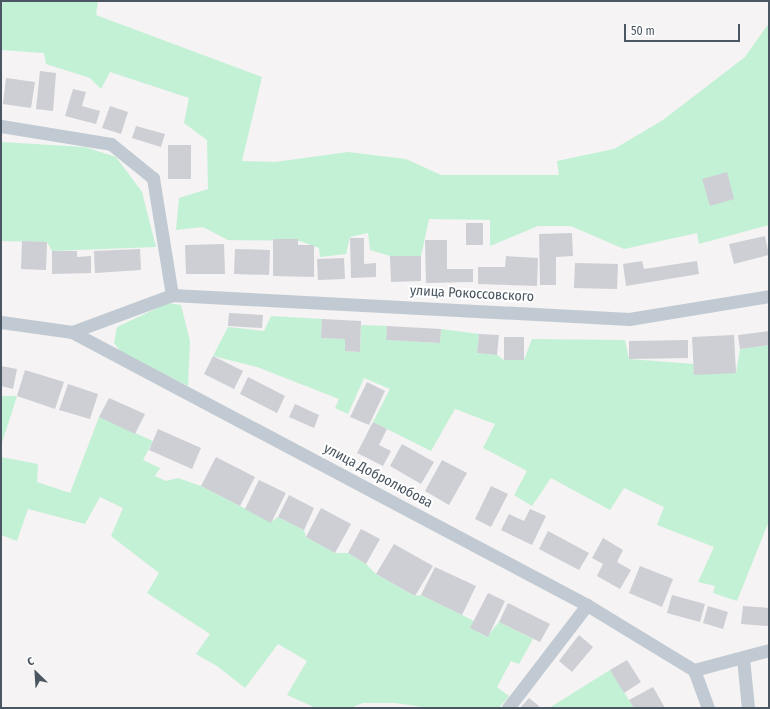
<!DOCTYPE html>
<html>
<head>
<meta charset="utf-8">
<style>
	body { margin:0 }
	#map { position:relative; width:770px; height:709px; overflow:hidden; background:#f5f3f3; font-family:"Fira Sans Condensed",sans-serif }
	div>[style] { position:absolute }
	.green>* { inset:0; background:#c3f1d5 }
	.building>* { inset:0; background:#cdcfd5 }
	.minor>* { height:13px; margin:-6.5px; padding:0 6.5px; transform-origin:6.5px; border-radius:6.5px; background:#c1cad2 }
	span { translate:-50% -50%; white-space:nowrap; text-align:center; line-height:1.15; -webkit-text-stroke:4px #fff; paint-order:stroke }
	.street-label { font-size:14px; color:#4a5661 }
	.frame { position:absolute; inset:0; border:2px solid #4a5661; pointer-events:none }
	.north { position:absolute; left:16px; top:653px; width:40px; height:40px; -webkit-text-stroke:3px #fff; paint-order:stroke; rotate:335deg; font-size:11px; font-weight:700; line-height:16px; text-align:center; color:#4a5661 }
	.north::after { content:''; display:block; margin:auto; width:14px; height:18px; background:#4a5661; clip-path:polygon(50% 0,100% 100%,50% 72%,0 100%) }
	.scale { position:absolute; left:624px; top:24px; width:116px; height:18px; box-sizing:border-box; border:2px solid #4a5661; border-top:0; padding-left:5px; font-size:12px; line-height:14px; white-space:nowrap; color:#4a5661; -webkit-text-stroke:3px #fff; paint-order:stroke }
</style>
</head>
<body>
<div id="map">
	<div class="green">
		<i style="clip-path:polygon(1px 1px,98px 1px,96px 15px,262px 77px,242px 161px,275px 162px,348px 152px,406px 159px,441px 175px,559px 175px,557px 161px,614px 149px,663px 120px,745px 57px,769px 23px,769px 225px,699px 244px,697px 233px,624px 249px,571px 226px,538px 226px,490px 246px,490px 220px,429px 219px,421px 256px,390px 256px,370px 250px,368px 233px,350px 237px,346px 254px,320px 257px,319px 248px,300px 241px,228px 240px,203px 227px,176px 230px,179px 198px,208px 189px,207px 140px,184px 123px,189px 98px,110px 72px,101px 89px,90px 78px,46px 64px,44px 53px,1px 50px)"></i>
		<i style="clip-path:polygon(1px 142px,85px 147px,116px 157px,142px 192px,156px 247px,52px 251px,47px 242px,1px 241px)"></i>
		<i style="clip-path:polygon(168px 303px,181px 305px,190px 341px,188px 386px,121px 352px,114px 343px,117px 327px)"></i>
		<i style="clip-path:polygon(271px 316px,322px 319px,321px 338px,345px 339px,345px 351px,360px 352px,361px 325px,387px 326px,386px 340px,440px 343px,441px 329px,479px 334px,477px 353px,497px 355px,504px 360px,524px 360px,532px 339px,625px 340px,629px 359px,694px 364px,736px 373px,740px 349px,769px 345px,769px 521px,737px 601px,713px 593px,715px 586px,698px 582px,714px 547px,657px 525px,664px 507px,624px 488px,610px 510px,551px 478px,532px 506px,514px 495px,527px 471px,483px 448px,495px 424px,455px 409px,431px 451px,373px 422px,390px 389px,364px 378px,348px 414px,335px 408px,339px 399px,257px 367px,213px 356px,228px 327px,264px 331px)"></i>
		<i style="clip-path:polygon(1px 396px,17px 396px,1px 446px)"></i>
		<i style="clip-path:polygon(99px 417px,153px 441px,143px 460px,160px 468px,155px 476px,166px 481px,178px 478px,201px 486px,271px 522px,278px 517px,304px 530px,306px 537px,335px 553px,348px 553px,366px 564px,376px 574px,415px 596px,421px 595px,462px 615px,474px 621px,471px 628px,487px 637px,499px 622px,533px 639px,519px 664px,511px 661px,497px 687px,509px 696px,499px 708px,430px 708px,395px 703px,363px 703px,350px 708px,316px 708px,287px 695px,307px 661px,278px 644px,245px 688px,217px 666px,196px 654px,210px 634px,147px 593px,159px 573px,111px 536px,123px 508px,100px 497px,85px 524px,28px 509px,17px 541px,1px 535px,1px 457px,38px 464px,37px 482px,70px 493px)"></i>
		<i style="clip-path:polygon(610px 670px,634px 708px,549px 708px)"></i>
	</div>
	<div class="building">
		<i style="clip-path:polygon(40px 71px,56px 73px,53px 111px,36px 109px)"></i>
		<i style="clip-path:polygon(6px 78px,35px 82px,31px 108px,3px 104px)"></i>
		<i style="clip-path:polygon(73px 89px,86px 92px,82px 106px,100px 111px,96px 124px,65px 116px)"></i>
		<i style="clip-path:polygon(110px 106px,128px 112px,121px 134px,102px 128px)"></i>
		<i style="clip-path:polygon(136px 126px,165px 134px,161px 147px,132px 138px)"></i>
		<i style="clip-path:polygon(168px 145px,191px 145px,191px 179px,168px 179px)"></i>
		<i style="clip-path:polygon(727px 172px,734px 199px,710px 206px,702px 179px)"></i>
		<i style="clip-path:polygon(466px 223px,483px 223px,483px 245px,466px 245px)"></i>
		<i style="clip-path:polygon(572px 233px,573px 256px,556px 257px,556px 285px,540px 285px,539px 234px)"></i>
		<i style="clip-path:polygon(765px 236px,769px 255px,734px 264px,729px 244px)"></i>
		<i style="clip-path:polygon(350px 238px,364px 238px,364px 264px,376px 263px,376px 277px,351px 278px)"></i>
		<i style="clip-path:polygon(273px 239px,298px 239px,298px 245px,314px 245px,314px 277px,273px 276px)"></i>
		<i style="clip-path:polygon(425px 240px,447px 240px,447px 269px,473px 269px,473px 282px,426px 283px)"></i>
		<i style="clip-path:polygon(22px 241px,47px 242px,46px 270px,21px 269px)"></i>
		<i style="clip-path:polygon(224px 244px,225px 274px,186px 274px,185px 245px)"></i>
		<i style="clip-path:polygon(140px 249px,141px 270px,95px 273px,94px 251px)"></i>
		<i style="clip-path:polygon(235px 249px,270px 250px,269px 275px,234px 274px)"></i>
		<i style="clip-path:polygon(52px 251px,77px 251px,77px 257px,91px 256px,91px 273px,52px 274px)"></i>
		<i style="clip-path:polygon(390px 256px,421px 256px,421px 281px,391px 282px)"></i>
		<i style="clip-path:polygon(506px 256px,538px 258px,537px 286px,478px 284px,478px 267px,505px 267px)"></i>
		<i style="clip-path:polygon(344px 258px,345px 279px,318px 280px,317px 259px)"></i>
		<i style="clip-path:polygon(642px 261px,644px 269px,697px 261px,699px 274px,626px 286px,623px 264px)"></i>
		<i style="clip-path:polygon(575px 263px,618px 264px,617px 289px,574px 288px)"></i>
		<i style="clip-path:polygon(229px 313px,263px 315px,262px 328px,228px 326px)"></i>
		<i style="clip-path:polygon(322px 319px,361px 321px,360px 352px,345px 351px,345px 339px,321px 338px)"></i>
		<i style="clip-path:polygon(387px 326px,441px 329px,440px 343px,386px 340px)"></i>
		<i style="clip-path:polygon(769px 331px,769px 345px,740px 349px,738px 335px)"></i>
		<i style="clip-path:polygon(479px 334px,499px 335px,497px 355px,477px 353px)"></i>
		<i style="clip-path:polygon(734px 335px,736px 373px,694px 375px,692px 337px)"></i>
		<i style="clip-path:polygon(504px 337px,524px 337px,524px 360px,504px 360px)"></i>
		<i style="clip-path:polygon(688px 340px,688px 358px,629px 359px,629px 341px)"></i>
		<i style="clip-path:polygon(213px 356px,243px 371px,234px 389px,204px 374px)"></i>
		<i style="clip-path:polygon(1px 366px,17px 369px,13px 389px,1px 386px)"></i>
		<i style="clip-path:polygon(25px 370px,64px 382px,55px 409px,17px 396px)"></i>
		<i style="clip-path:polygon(248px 377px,285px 396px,277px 413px,240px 394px)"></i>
		<i style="clip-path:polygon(367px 382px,385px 391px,369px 425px,350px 417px)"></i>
		<i style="clip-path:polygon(68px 384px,98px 394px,90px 419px,59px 410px)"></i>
		<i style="clip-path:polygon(109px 398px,145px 414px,135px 434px,99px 417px)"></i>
		<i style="clip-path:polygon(295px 404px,319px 415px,314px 428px,289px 417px)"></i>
		<i style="clip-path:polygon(373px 422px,387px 429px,379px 445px,391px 451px,383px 466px,357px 453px)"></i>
		<i style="clip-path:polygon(158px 429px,201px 448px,192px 469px,149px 450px)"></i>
		<i style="clip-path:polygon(402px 444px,434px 462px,421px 484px,390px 466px)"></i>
		<i style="clip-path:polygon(216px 457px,255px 477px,240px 506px,201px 486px)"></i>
		<i style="clip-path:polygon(442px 460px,467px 473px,449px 505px,425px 491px)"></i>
		<i style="clip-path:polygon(259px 480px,286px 493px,271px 523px,245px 509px)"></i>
		<i style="clip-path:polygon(491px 486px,508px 494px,491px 527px,475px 519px)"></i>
		<i style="clip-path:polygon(289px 495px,314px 508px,304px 530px,278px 517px)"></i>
		<i style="clip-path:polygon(321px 508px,351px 524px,335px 553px,306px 537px)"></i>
		<i style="clip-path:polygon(530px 509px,546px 516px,532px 545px,501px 530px,509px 514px,524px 521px)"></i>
		<i style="clip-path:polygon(361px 529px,380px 539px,366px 564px,348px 553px)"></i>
		<i style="clip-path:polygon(548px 531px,589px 553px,579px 570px,539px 549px)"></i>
		<i style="clip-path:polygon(603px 538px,623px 550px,617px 562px,631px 570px,620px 589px,597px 576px,603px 564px,592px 558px)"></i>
		<i style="clip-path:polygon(394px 544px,433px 566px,415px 596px,376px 574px)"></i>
		<i style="clip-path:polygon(640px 566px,673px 579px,662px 607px,629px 593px)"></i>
		<i style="clip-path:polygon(435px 567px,476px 586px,462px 615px,421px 595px)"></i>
		<i style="clip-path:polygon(488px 593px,505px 601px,488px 637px,470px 628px)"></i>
		<i style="clip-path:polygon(672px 595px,705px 604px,700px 622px,667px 613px)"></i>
		<i style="clip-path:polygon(508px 603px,550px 624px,540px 642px,499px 622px)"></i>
		<i style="clip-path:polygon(708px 606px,728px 612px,723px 629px,703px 623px)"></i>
		<i style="clip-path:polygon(743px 606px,769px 608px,769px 626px,741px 624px)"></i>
		<i style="clip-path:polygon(579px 635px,593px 647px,572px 672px,559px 661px)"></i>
		<i style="clip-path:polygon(627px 660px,641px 682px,624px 693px,610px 670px)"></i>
		<i style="clip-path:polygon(653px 687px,665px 708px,634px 708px,629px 700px)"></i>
		<i style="clip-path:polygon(529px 698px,539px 706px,537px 708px,520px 708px)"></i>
	</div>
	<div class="minor">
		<i style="left:1px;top:126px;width:111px;rotate:9.3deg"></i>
		<i style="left:111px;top:144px;width:54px;rotate:39deg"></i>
		<i style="left:153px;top:178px;width:119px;rotate:80.8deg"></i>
		<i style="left:1px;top:322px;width:72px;rotate:8deg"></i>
		<i style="left:72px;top:332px;width:583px;rotate:27.93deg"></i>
		<i style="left:587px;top:605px;width:125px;rotate:31.3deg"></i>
		<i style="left:694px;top:670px;width:40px;rotate:69.8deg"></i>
		<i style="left:72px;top:332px;width:107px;rotate:-20.3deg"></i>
		<i style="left:172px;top:295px;width:458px;rotate:3deg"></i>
		<i style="left:629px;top:319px;width:142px;rotate:-9.3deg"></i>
		<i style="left:743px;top:658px;width:50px;rotate:84.3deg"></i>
		<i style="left:694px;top:670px;width:78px;rotate:-14.9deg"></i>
		<i style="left:508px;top:708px;width:130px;rotate:-52.5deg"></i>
	</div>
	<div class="street-label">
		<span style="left:472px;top:294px;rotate:3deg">улица Рокоссовского</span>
		<span style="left:378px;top:476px;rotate:28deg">улица Добролюбова</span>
	</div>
	<div class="frame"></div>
	<div class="north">С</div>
	<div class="scale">50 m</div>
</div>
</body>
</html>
